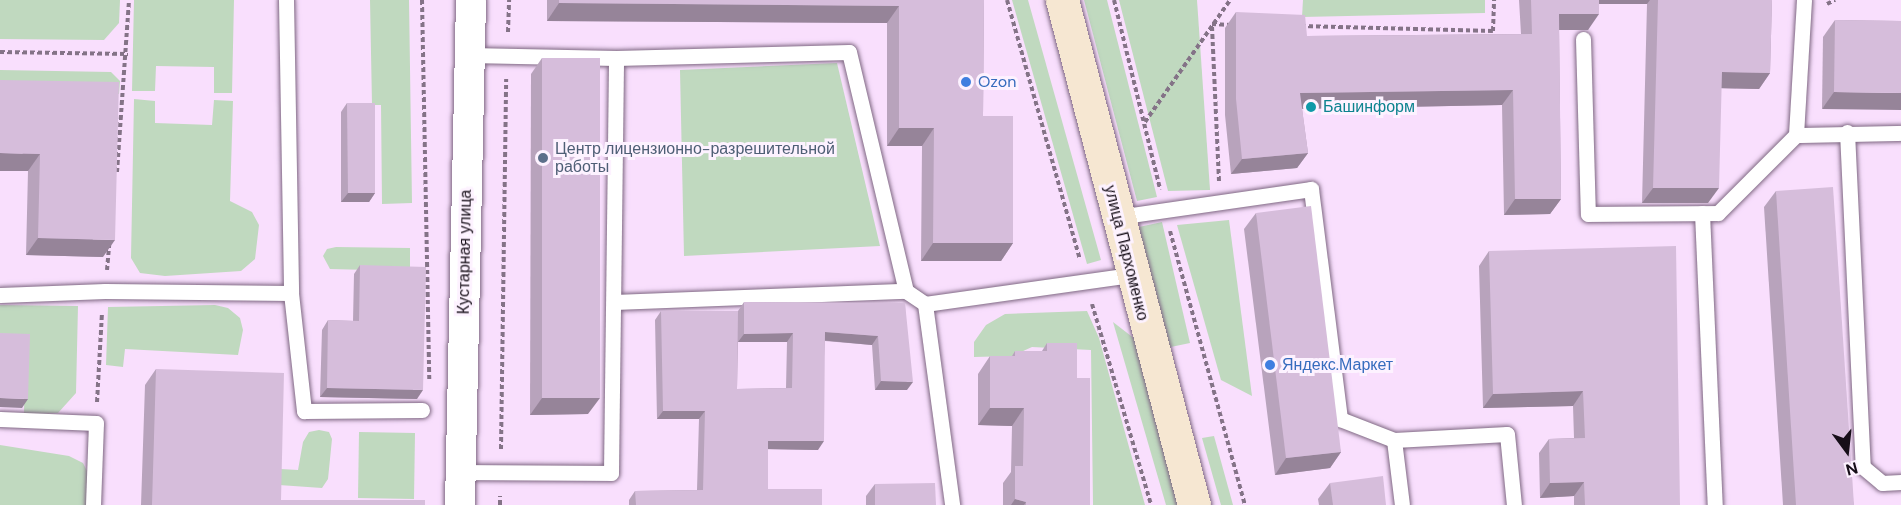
<!DOCTYPE html>
<html>
<head>
<meta charset="utf-8">
<style>
	body { margin:0 }
	#map { position:relative; width:1901px; height:505px; overflow:hidden; background:#f9dffd; font-family:"DM Sans",sans-serif }
	div>[style] { position:absolute }
	.green>* { inset:0; background:#c0d9bf }
	.path>* { height:4px; margin-top:-2px; transform-origin:0; background:repeating-linear-gradient(90deg,#847387 0 4.5px,transparent 0 7.5px) }
	.roads { filter:drop-shadow(0 0 2px #7f6883) drop-shadow(0 0 2px #7f6883) }
	.lane>* { height:15px; margin:-7.5px; padding:0 7.5px; transform-origin:7.5px; border-radius:7.5px; background:#fff }
	.street>* { height:30px; margin:-15px; padding:0 15px; transform-origin:15px; border-radius:15px; background:#fff }
	.secondary>* { height:33px; margin:-16.5px; padding:0 16.5px; transform-origin:16.5px; border-radius:16.5px; background:#f6e7d2 }
	.wall>* { inset:0; background:#b8a3bc }
	.shaded-wall>* { inset:0; background:#968499 }
	.building>* { inset:0; background:#d6bddb }
	.dots>* { width:16px; height:16px; translate:-50% -50%; box-sizing:border-box; border:3px solid #fdf2ff; border-radius:50% }
	span { translate:-50% -50%; white-space:nowrap; text-align:center; line-height:1.15; -webkit-text-stroke:6px #fdf2ff; paint-order:stroke }
	.shop-label { font-size:16px; color:#366cbe }
	.left { translate:0 -50%; text-align:left }
	.culture-label { font-size:16px; color:#0d838f }
	.service-label { font-size:16px; color:#4e5e75 }
	.street-label { font-size:16px; color:#160e18 }
	.north { position:absolute; left:1817px; top:421px; width:60px; height:60px; -webkit-text-stroke:4px #fdf2ff; paint-order:stroke; rotate:165deg; font-size:16px; font-weight:700; line-height:24px; text-align:center; color:#160e18 }
	.north::after { content:''; display:block; margin:auto; width:21px; height:27px; background:#160e18; clip-path:polygon(50% 0,100% 100%,50% 72%,0 100%) }
</style>
</head>
<body>
<div id="map">
	<div class="green">
		<i style="clip-path:polygon(0 0,120px 0,119px 23px,104px 40px,0 39px)"></i>
		<i style="clip-path:polygon(134px 0,234px 0,232px 93px,214px 93px,214px 67px,156px 66px,155px 91px,132px 91px)"></i>
		<i style="clip-path:polygon(370px 0,409px 0,412px 203px,382px 204px,381px 105px,372px 105px)"></i>
		<i style="clip-path:polygon(1012px 0,1028px 0,1101px 260px,1087px 264px)"></i>
		<i style="clip-path:polygon(1084px 0,1107px 0,1157px 197px,1137px 201px)"></i>
		<i style="clip-path:polygon(1119px 0,1197px 0,1210px 190px,1168px 191px)"></i>
		<i style="clip-path:polygon(1303px 0,1485px 0,1485px 13px,1302px 17px)"></i>
		<i style="clip-path:polygon(837px 63px,880px 246px,684px 256px,680px 70px)"></i>
		<i style="clip-path:polygon(0 70px,111px 72px,120px 81px,119px 94px,0 91px)"></i>
		<i style="clip-path:polygon(134px 99px,155px 101px,155px 123px,212px 125px,214px 100px,233px 101px,230px 201px,252px 212px,259px 225px,255px 259px,241px 271px,165px 276px,140px 273px,131px 258px)"></i>
		<i style="clip-path:polygon(1229px 220px,1252px 396px,1221px 380px,1177px 225px)"></i>
		<i style="clip-path:polygon(1162px 222px,1190px 343px,1166px 348px,1139px 227px)"></i>
		<i style="clip-path:polygon(336px 247px,410px 248px,410px 271px,330px 269px,323px 256px,327px 249px)"></i>
		<i style="clip-path:polygon(0 305px,78px 306px,76px 393px,58px 413px,24px 415px,25px 336px,0 334px)"></i>
		<i style="clip-path:polygon(215px 305px,228px 308px,240px 318px,243px 330px,238px 355px,125px 349px,123px 367px,106px 365px,108px 307px)"></i>
		<i style="clip-path:polygon(1087px 311px,1099px 338px,1145px 505px,1093px 505px,1091px 350px,1032px 347px,1012px 356px,974px 357px,974px 342px,986px 325px,1005px 314px)"></i>
		<i style="clip-path:polygon(1113px 322px,1135px 339px,1181px 505px,1166px 505px)"></i>
		<i style="clip-path:polygon(319px 430px,329px 432px,332px 439px,328px 479px,322px 488px,279px 485px,281px 469px,298px 470px,303px 442px,309px 432px)"></i>
		<i style="clip-path:polygon(359px 432px,415px 433px,414px 499px,358px 498px)"></i>
		<i style="clip-path:polygon(1214px 436px,1233px 505px,1221px 505px,1202px 438px)"></i>
		<i style="clip-path:polygon(0 445px,69px 456px,83px 463px,87px 471px,87px 505px,0 505px)"></i>
	</div>
	<div class="path">
		<i style="left:422px;top:0;width:380px;rotate:88.9deg"></i>
		<i style="left:1007px;top:0;width:269px;rotate:74.3deg"></i>
		<i style="left:1114px;top:0;width:195px;rotate:76.3deg"></i>
		<i style="left:1827px;top:4px;width:9px;rotate:-27deg"></i>
		<i style="left:1301px;top:26px;width:192px;rotate:1.5deg"></i>
		<i style="left:1493px;top:31px;width:31px;rotate:-88deg"></i>
		<i style="left:508px;top:32px;width:32px;rotate:-88deg"></i>
		<i style="left:0;top:52px;width:128px;rotate:0.9deg"></i>
		<i style="left:1145px;top:122px;width:149px;rotate:-55.1deg"></i>
		<i style="left:117px;top:172px;width:172px;rotate:-86deg"></i>
		<i style="left:1219px;top:181px;width:157px;rotate:-92.6deg"></i>
		<i style="left:1212px;top:24px;width:19px;rotate:3deg"></i>
		<i style="left:1170px;top:231px;width:284px;rotate:74.7deg"></i>
		<i style="left:107px;top:270px;width:25px;rotate:-85deg"></i>
		<i style="left:1092px;top:304px;width:209px;rotate:73.6deg"></i>
		<i style="left:97px;top:402px;width:89px;rotate:-86.8deg"></i>
		<i style="left:501px;top:449px;width:370px;rotate:-89.2deg"></i>
		<i style="left:500px;top:505px;width:9px;rotate:-90deg"></i>
	</div>
	<div class="roads">
		<div class="lane">
			<i style="left:286px;top:0;width:293px;rotate:89deg"></i>
			<i style="left:291px;top:293px;width:119px;rotate:83.7deg"></i>
			<i style="left:304px;top:411px;width:118px;rotate:-0.5deg"></i>
			<i style="left:1804px;top:0;width:135px;rotate:93.4deg"></i>
			<i style="left:1796px;top:135px;width:105px;rotate:-1.1deg"></i>
			<i style="left:1583px;top:39px;width:175px;rotate:88.4deg"></i>
			<i style="left:1588px;top:214px;width:130px;rotate:-0.4deg"></i>
			<i style="left:1718px;top:213px;width:110px;rotate:-45deg"></i>
			<i style="left:469px;top:55px;width:147px;rotate:1.2deg"></i>
			<i style="left:616px;top:58px;width:233px;rotate:-1.5deg"></i>
			<i style="left:849px;top:52px;width:246px;rotate:76.6deg"></i>
			<i style="left:906px;top:291px;width:23px;rotate:34deg"></i>
			<i style="left:925px;top:304px;width:208px;rotate:-8deg"></i>
			<i style="left:1847px;top:132px;width:335px;rotate:87.3deg"></i>
			<i style="left:1863px;top:467px;width:25px;rotate:40deg"></i>
			<i style="left:1882px;top:483px;width:19px;rotate:-3deg"></i>
			<i style="left:1702px;top:213px;width:292px;rotate:87.5deg"></i>
			<i style="left:1117px;top:217px;width:196px;rotate:-8.2deg"></i>
			<i style="left:1311px;top:189px;width:232px;rotate:82.8deg"></i>
			<i style="left:1340px;top:419px;width:58px;rotate:21.3deg"></i>
			<i style="left:1394px;top:440px;width:65px;rotate:83deg"></i>
			<i style="left:0;top:295px;width:105px;rotate:-2.2deg"></i>
			<i style="left:105px;top:291px;width:186px;rotate:0.6deg"></i>
			<i style="left:614px;top:302px;width:292px;rotate:-2.2deg"></i>
			<i style="left:925px;top:304px;width:203px;rotate:82.3deg"></i>
			<i style="left:0;top:419px;width:96px;rotate:2.4deg"></i>
			<i style="left:96px;top:423px;width:82px;rotate:92.1deg"></i>
			<i style="left:1394px;top:440px;width:113px;rotate:-3deg"></i>
			<i style="left:1507px;top:434px;width:71px;rotate:84.4deg"></i>
			<i style="left:461px;top:472px;width:150px;rotate:0.4deg"></i>
			<i style="left:611px;top:473px;width:415px;rotate:-89.3deg"></i>
		</div>
		<div class="street">
			<i style="left:460px;top:505px;width:505px;rotate:-88.75deg"></i>
		</div>
		<div class="secondary">
			<i style="left:1062px;top:0;width:522px;rotate:75.35deg"></i>
		</div>
	</div>
	<div class="wall">
		<i style="clip-path:polygon(547px 0,984px 0,983px 116px,1013px 243px,1001px 261px,921px 261px,922px 146px,887px 146px,887px 23px,547px 21px)"></i>
		<i style="clip-path:polygon(1519px 0,1772px 0,1770px 73px,1759px 89px,1721px 88px,1708px 203px,1642px 203px,1647px 4px,1599px 4px,1588px 30px,1559px 30px,1561px 199px,1550px 214px,1504px 215px,1502px 105px,1302px 109px,1308px 153px,1297px 168px,1231px 174px,1225px 115px,1225px 28px,1236px 12px,1307px 36px,1521px 34px)"></i>
		<i style="clip-path:polygon(1835px 20px,1901px 21px,1822px 109px,1823px 37px)"></i>
		<i style="clip-path:polygon(542px 58px,588px 414px,530px 415px,531px 74px)"></i>
		<i style="clip-path:polygon(0 80px,103px 257px,26px 255px,28px 171px)"></i>
		<i style="clip-path:polygon(347px 103px,375px 193px,369px 202px,341px 202px,341px 112px)"></i>
		<i style="clip-path:polygon(1776px 191px,1854px 505px,1783px 505px,1764px 207px)"></i>
		<i style="clip-path:polygon(1256px 213px,1341px 452px,1330px 468px,1275px 475px,1244px 229px)"></i>
		<i style="clip-path:polygon(1489px 251px,1680px 505px,1574px 505px,1574px 496px,1540px 498px,1539px 453px,1549px 439px,1574px 438px,1573px 406px,1483px 408px,1479px 266px)"></i>
		<i style="clip-path:polygon(360px 265px,417px 399px,320px 397px,322px 330px,328px 320px,353px 321px,354px 274px)"></i>
		<i style="clip-path:polygon(evenodd,744px 302px,905px 303px,907px 390px,875px 390px,872px 345px,825px 341px,818px 450px,768px 449px,768px 489px,822px 505px,629px 505px,629px 500px,635px 491px,697px 490px,699px 419px,657px 419px,655px 320px,661px 311px,738px 311px,744px 302px,738px 342px,787px 342px,786px 388px,737px 389px,738px 342px)"></i>
		<i style="clip-path:polygon(1047px 343px,1077px 378px,1090px 505px,1003px 505px,1003px 483px,1011px 472px,1012px 426px,978px 425px,978px 374px,990px 356px,1012px 356px,1015px 351px,1042px 351px)"></i>
		<i style="clip-path:polygon(156px 369px,281px 500px,425px 505px,141px 505px,145px 385px)"></i>
		<i style="clip-path:polygon(1330px 483px,1386px 505px,1319px 505px,1318px 499px)"></i>
		<i style="clip-path:polygon(875px 484px,936px 505px,866px 505px,866px 496px)"></i>
	</div>
	<div class="shaded-wall">
		<i style="clip-path:polygon(1591px 0,1650px 0,1647px 4px,1588px 4px)"></i>
		<i style="clip-path:polygon(559px 3px,899px 6px,887px 23px,547px 21px)"></i>
		<i style="clip-path:polygon(1559px 14px,1599px 14px,1588px 30px,1548px 30px)"></i>
		<i style="clip-path:polygon(1722px 72px,1770px 73px,1759px 89px,1711px 88px)"></i>
		<i style="clip-path:polygon(1513px 90px,1502px 105px,1289px 109px,1300px 93px)"></i>
		<i style="clip-path:polygon(1834px 92px,1901px 93px,1901px 110px,1822px 109px)"></i>
		<i style="clip-path:polygon(899px 128px,934px 128px,922px 146px,887px 146px)"></i>
		<i style="clip-path:polygon(0 153px,40px 154px,28px 171px,0 171px)"></i>
		<i style="clip-path:polygon(1308px 153px,1297px 168px,1231px 174px,1242px 159px)"></i>
		<i style="clip-path:polygon(1653px 188px,1719px 188px,1708px 203px,1642px 203px)"></i>
		<i style="clip-path:polygon(348px 193px,375px 193px,369px 202px,341px 202px)"></i>
		<i style="clip-path:polygon(1515px 199px,1561px 199px,1550px 214px,1504px 215px)"></i>
		<i style="clip-path:polygon(38px 238px,115px 240px,103px 257px,26px 255px)"></i>
		<i style="clip-path:polygon(933px 243px,1013px 243px,1001px 261px,921px 261px)"></i>
		<i style="clip-path:polygon(825px 332px,878px 336px,872px 345px,819px 340px)"></i>
		<i style="clip-path:polygon(793px 333px,787px 342px,738px 342px,744px 334px)"></i>
		<i style="clip-path:polygon(881px 381px,913px 382px,907px 390px,875px 390px)"></i>
		<i style="clip-path:polygon(327px 388px,423px 390px,417px 399px,320px 397px)"></i>
		<i style="clip-path:polygon(1583px 391px,1573px 406px,1483px 408px,1493px 394px)"></i>
		<i style="clip-path:polygon(0 398px,28px 399px,22px 408px,0 407px)"></i>
		<i style="clip-path:polygon(542px 398px,600px 398px,588px 414px,530px 415px)"></i>
		<i style="clip-path:polygon(990px 408px,1024px 408px,1012px 426px,978px 425px)"></i>
		<i style="clip-path:polygon(663px 411px,705px 411px,699px 419px,657px 419px)"></i>
		<i style="clip-path:polygon(768px 441px,824px 441px,818px 450px,762px 449px)"></i>
		<i style="clip-path:polygon(1341px 452px,1330px 468px,1275px 475px,1286px 458px)"></i>
		<i style="clip-path:polygon(1584px 482px,1574px 496px,1540px 498px,1550px 483px)"></i>
		<i style="clip-path:polygon(1015px 499px,1026px 502px,1024px 505px,1011px 505px)"></i>
	</div>
	<div class="building">
		<i style="clip-path:polygon(559px 0,984px 0,983px 116px,1013px 116px,1013px 243px,933px 243px,934px 128px,899px 128px,899px 6px,559px 3px)"></i>
		<i style="clip-path:polygon(1531px 0,1599px 0,1599px 14px,1559px 14px,1561px 199px,1515px 199px,1513px 90px,1300px 93px,1308px 153px,1242px 159px,1236px 99px,1236px 12px,1305px 15px,1307px 36px,1532px 34px)"></i>
		<i style="clip-path:polygon(1658px 0,1772px 0,1770px 73px,1722px 72px,1719px 188px,1653px 188px)"></i>
		<i style="clip-path:polygon(1835px 20px,1901px 21px,1901px 93px,1834px 92px)"></i>
		<i style="clip-path:polygon(542px 58px,600px 58px,600px 398px,542px 398px)"></i>
		<i style="clip-path:polygon(0 80px,119px 82px,115px 240px,38px 238px,40px 154px,0 153px)"></i>
		<i style="clip-path:polygon(347px 103px,375px 103px,375px 193px,348px 193px)"></i>
		<i style="clip-path:polygon(1833px 187px,1854px 505px,1796px 505px,1776px 191px)"></i>
		<i style="clip-path:polygon(1311px 206px,1341px 452px,1286px 458px,1256px 213px)"></i>
		<i style="clip-path:polygon(1676px 246px,1680px 505px,1585px 505px,1584px 482px,1550px 483px,1549px 439px,1585px 438px,1583px 391px,1493px 394px,1489px 251px)"></i>
		<i style="clip-path:polygon(360px 265px,426px 267px,423px 390px,327px 388px,328px 320px,359px 321px)"></i>
		<i style="clip-path:polygon(744px 302px,905px 303px,913px 382px,881px 381px,878px 336px,825px 332px,824px 441px,768px 441px,768px 489px,822px 489px,822px 505px,636px 505px,635px 491px,703px 490px,705px 411px,663px 411px,661px 311px,738px 311px,737px 389px,792px 388px,793px 333px,744px 334px)"></i>
		<i style="clip-path:polygon(0 333px,30px 334px,28px 399px,0 398px)"></i>
		<i style="clip-path:polygon(1047px 343px,1077px 343px,1077px 378px,1090px 378px,1090px 505px,1026px 505px,1026px 502px,1015px 499px,1015px 466px,1023px 466px,1024px 408px,990px 408px,990px 356px,1015px 356px,1015px 351px,1047px 351px)"></i>
		<i style="clip-path:polygon(156px 369px,284px 373px,281px 500px,425px 500px,425px 505px,152px 505px)"></i>
		<i style="clip-path:polygon(1383px 476px,1386px 505px,1333px 505px,1330px 483px)"></i>
		<i style="clip-path:polygon(935px 483px,936px 505px,875px 505px,875px 484px)"></i>
	</div>
	<div class="dots">
		<i style="left:966px;top:82px;background:#3f7fe0"></i>
		<i style="left:1311px;top:107px;background:#0f9aa8"></i>
		<i style="left:543px;top:158px;background:#5c6f8a"></i>
		<i style="left:1270px;top:365px;background:#3f7fe0"></i>
	</div>
	<div class="shop-label">
		<span class="left" style="left:978px;top:82px">Ozon</span>
		<span class="left" style="left:1282px;top:365px">Яндекс.Маркет</span>
	</div>
	<div class="culture-label">
		<span class="left" style="left:1323px;top:107px">Башинформ</span>
	</div>
	<div class="service-label">
		<span class="left" style="left:555px;top:158px">Центр лицензионно-разрешительной<br>работы</span>
	</div>
	<div class="street-label">
		<span style="left:465px;top:252px;rotate:-89deg">Кустарная улица</span>
		<span style="left:1126px;top:253px;rotate:76deg">улица Пархоменко</span>
	</div>
	<div class="north">N</div>
</div>
</body>
</html>
